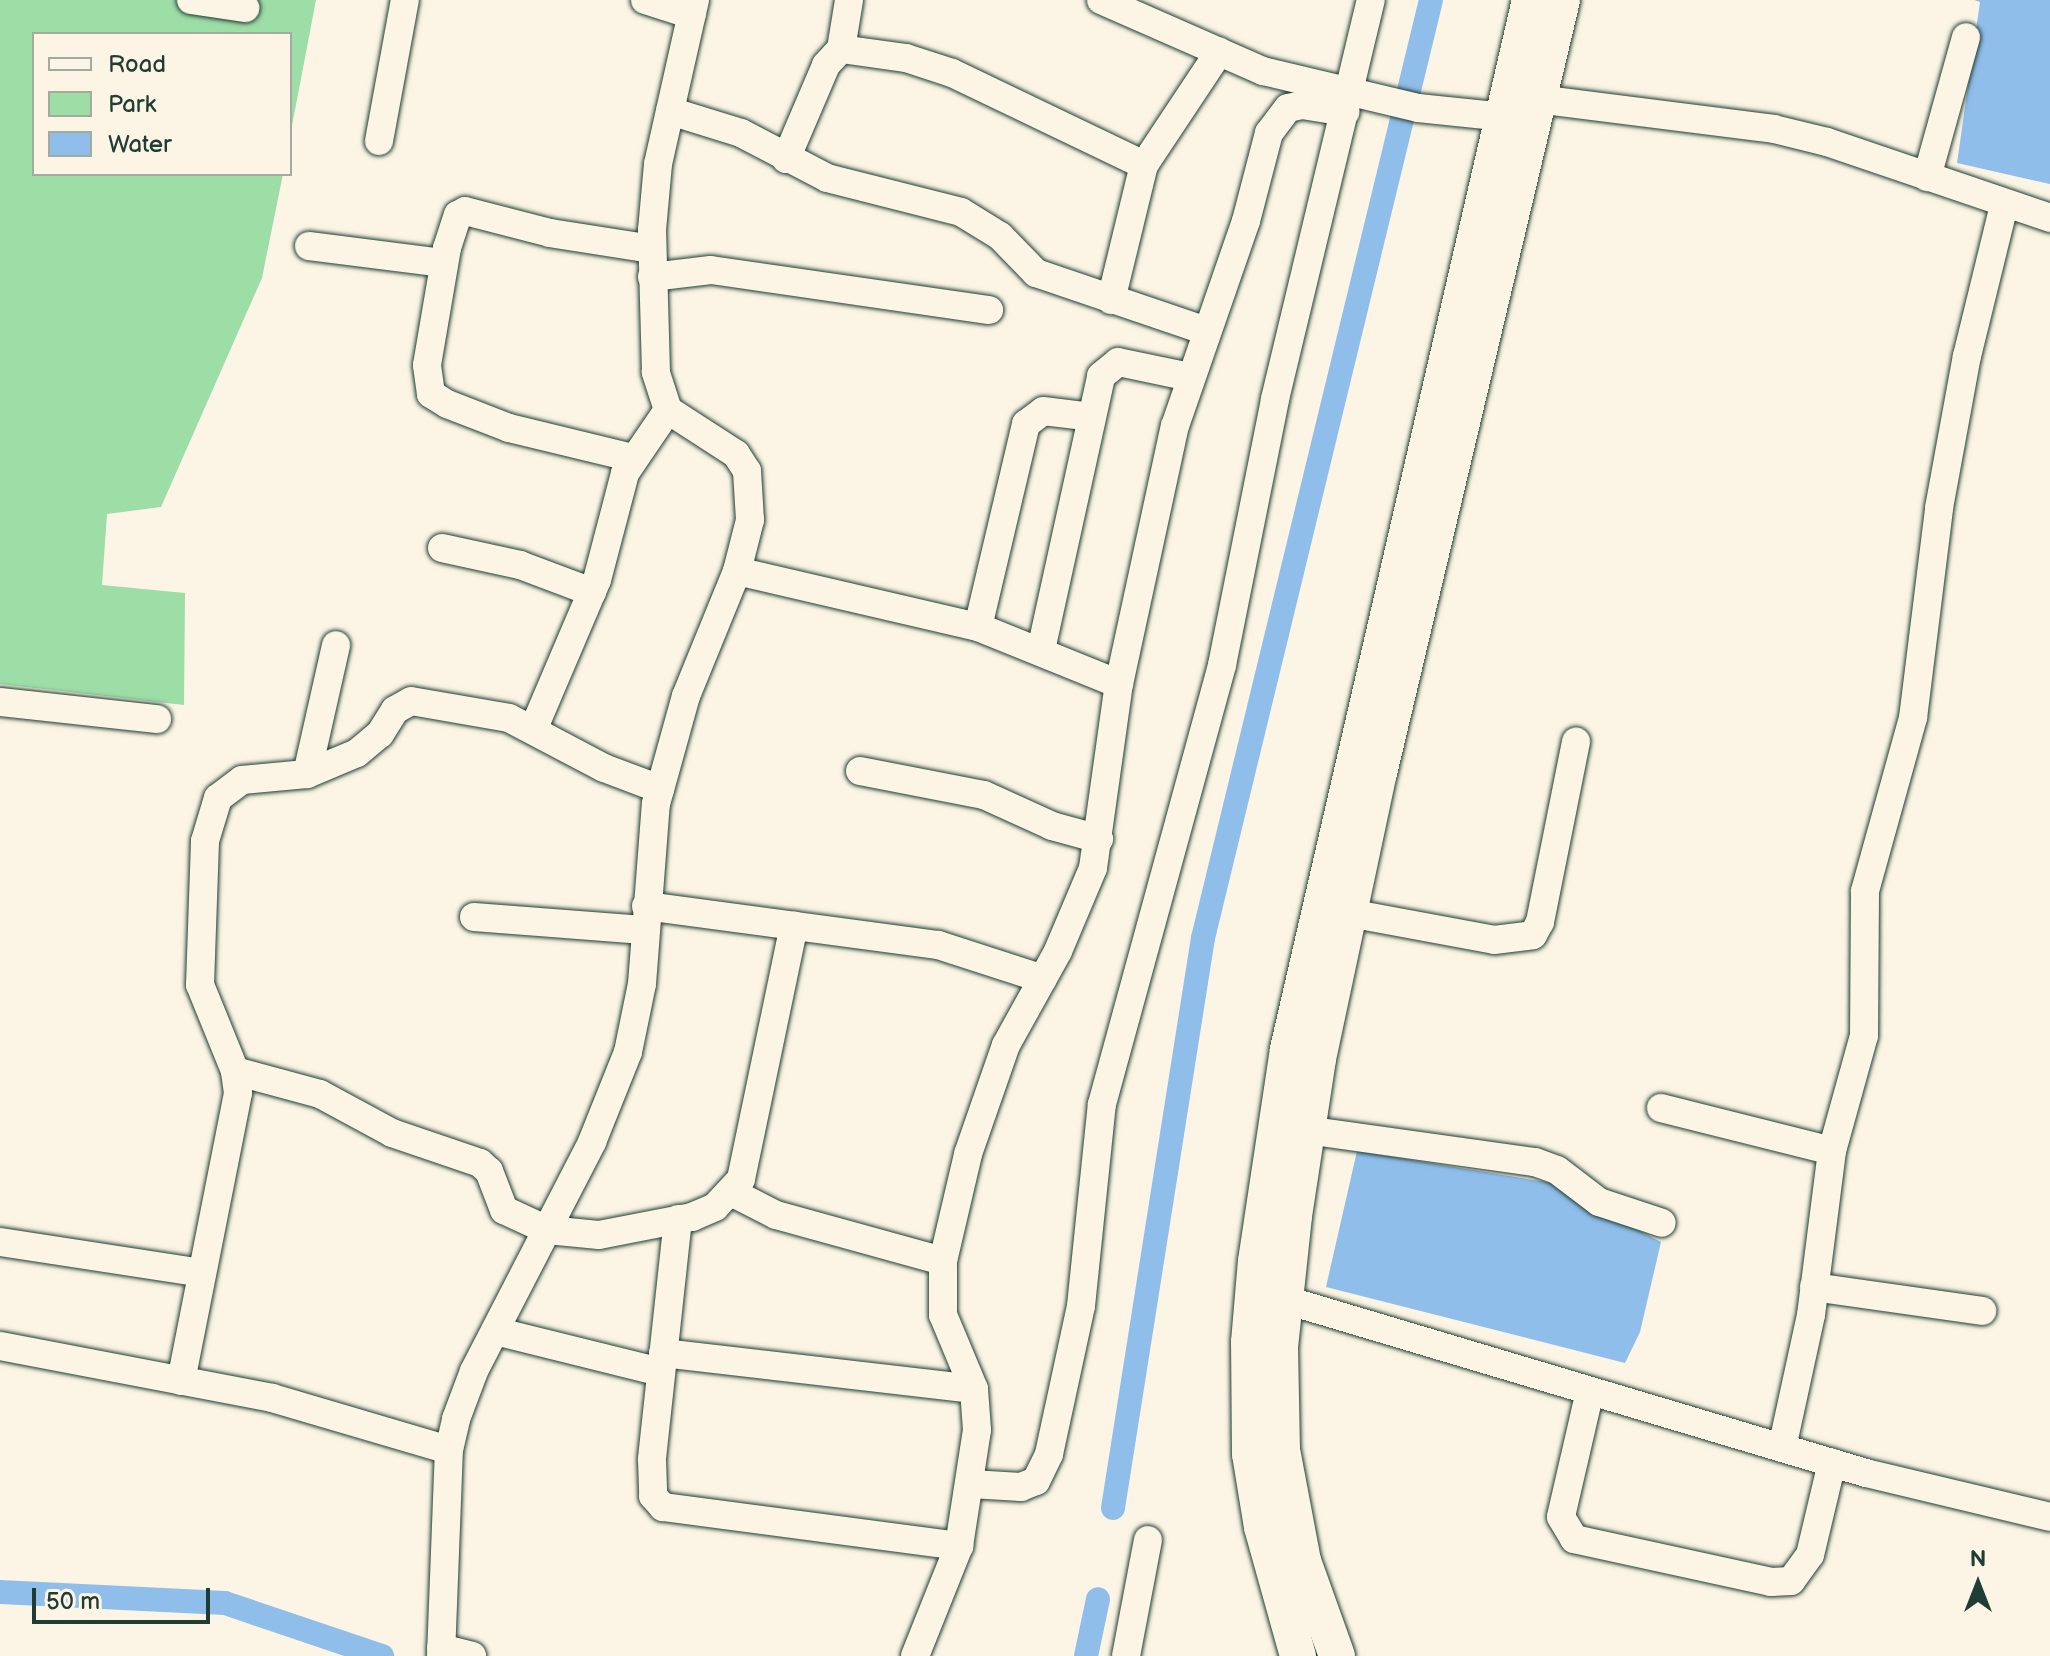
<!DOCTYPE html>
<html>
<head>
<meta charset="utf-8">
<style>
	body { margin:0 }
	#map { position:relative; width:2050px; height:1656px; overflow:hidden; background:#fcf5e5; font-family:"Balsamiq Sans",sans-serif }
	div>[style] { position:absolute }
	.green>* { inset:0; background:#9ddda6 }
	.water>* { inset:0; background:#90beeb }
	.canal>* { height:24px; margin:-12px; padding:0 12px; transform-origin:12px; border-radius:12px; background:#90beeb }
	.roads { filter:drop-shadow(0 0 2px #1f3d34) drop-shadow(0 0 2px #1f3d34) }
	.minor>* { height:28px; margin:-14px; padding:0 14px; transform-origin:14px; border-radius:14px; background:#fcf5e5 }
	.major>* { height:36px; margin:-18px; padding:0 18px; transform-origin:18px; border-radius:18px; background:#fcf5e5 }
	span { translate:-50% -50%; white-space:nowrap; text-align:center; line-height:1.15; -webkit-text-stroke:6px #fcf5e5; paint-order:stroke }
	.legend { position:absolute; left:32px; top:32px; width:260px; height:144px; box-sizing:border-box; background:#fcf5e5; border:2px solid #a4ab9e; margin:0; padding:10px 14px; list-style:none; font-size:24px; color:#1f3d34 }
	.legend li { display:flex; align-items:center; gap:16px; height:40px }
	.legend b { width:40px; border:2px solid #a4ab9e }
	.north { position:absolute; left:1938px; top:1544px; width:80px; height:80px; -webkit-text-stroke:6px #fcf5e5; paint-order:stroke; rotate:0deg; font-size:22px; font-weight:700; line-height:32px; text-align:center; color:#1f3d34 }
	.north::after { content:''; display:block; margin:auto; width:28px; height:36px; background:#1f3d34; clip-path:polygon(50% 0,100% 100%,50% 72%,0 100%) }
	.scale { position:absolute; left:32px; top:1588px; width:178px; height:36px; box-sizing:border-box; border:4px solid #1f3d34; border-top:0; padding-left:10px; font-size:24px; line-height:28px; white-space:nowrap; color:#1f3d34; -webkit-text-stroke:6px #fcf5e5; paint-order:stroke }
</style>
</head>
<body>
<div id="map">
	<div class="green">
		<i style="clip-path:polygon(0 0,316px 0,290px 136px,290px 34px,34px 34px,34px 174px,283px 174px,262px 278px,161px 507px,107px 514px,102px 585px,185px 593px,184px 705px,0 684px)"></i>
	</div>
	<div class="water">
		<i style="clip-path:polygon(1974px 0,2050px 0,2050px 184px,1957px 163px,1980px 2px)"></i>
		<i style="clip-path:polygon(1357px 1151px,1552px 1183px,1661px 1242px,1640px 1332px,1625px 1363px,1326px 1287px)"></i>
	</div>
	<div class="canal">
		<i style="left:1113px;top:1508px;width:577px;rotate:-81.03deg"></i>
		<i style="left:1203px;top:938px;width:965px;rotate:-76.34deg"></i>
		<i style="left:0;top:1592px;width:225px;rotate:2.8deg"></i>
		<i style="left:225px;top:1603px;width:166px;rotate:18.7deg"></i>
		<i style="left:1086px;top:1656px;width:58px;rotate:-78.1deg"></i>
	</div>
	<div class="roads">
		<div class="minor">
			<i style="left:191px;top:0;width:55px;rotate:8.4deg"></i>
			<i style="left:645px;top:0;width:49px;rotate:17.7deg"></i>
			<i style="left:1101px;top:0;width:177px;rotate:23.7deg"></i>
			<i style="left:1263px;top:71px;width:159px;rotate:13.4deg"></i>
			<i style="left:1418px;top:108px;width:107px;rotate:5.9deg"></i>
			<i style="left:841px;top:49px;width:66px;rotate:7.9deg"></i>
			<i style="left:906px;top:58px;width:48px;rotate:18.1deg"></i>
			<i style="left:952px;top:73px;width:213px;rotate:25.6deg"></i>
			<i style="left:1537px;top:99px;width:239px;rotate:7.2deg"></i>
			<i style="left:1774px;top:129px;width:55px;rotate:13.8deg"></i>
			<i style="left:1827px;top:142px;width:236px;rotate:18.8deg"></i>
			<i style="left:670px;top:111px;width:74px;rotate:17.2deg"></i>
			<i style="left:741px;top:133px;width:97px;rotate:27.6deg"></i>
			<i style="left:827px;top:178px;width:138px;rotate:14.2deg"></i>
			<i style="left:961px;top:212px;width:46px;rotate:31.6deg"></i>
			<i style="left:1000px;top:236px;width:52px;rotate:45.8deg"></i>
			<i style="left:1036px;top:273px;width:180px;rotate:18.8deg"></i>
			<i style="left:379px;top:141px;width:143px;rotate:-79.6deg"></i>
			<i style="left:786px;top:159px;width:102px;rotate:-66.9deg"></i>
			<i style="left:826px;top:65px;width:22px;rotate:-47deg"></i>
			<i style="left:841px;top:49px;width:50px;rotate:-80.7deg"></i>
			<i style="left:1927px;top:177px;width:145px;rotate:-74.4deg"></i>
			<i style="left:309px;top:246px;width:136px;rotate:7.2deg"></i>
			<i style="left:652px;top:277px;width:59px;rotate:-6.8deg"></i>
			<i style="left:711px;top:270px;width:281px;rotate:8.2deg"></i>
			<i style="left:1111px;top:300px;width:139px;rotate:-76.3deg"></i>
			<i style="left:1144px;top:165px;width:136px;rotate:-56.4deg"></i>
			<i style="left:633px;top:458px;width:128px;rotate:-166.4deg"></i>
			<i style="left:509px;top:428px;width:66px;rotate:-158.8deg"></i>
			<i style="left:447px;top:404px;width:19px;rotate:-148deg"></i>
			<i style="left:431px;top:394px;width:29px;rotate:-98deg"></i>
			<i style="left:427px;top:365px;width:119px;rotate:-80.3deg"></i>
			<i style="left:447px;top:248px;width:35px;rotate:-72deg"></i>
			<i style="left:458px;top:215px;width:8px;rotate:-30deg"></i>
			<i style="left:465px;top:211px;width:88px;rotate:14.5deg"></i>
			<i style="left:550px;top:233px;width:103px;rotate:8.9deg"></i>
			<i style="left:442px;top:548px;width:80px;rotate:12.3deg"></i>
			<i style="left:520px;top:565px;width:77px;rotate:20.6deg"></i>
			<i style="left:737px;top:571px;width:247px;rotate:13.1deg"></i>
			<i style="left:978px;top:627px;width:152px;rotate:22deg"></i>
			<i style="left:1119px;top:684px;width:264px;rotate:-77.8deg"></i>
			<i style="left:1175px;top:426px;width:217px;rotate:-70.9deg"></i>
			<i style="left:1246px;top:221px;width:91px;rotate:-75.4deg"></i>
			<i style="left:1269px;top:133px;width:31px;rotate:-53deg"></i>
			<i style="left:1288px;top:108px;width:14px;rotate:-12deg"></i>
			<i style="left:1302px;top:105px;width:44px;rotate:9.2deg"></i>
			<i style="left:978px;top:627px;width:209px;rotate:-76.7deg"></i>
			<i style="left:1026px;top:424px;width:21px;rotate:-37deg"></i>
			<i style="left:1043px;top:411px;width:49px;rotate:7deg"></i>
			<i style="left:1041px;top:650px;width:280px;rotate:-77.6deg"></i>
			<i style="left:1101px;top:376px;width:22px;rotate:-39deg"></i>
			<i style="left:1118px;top:362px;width:74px;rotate:11.8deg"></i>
			<i style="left:0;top:702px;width:158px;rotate:6.2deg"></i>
			<i style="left:533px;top:730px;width:163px;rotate:-66.9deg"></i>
			<i style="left:597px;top:580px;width:111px;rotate:-75.3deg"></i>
			<i style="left:625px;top:473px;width:76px;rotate:-55.7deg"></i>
			<i style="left:860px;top:771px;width:126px;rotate:11deg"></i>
			<i style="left:984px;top:795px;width:75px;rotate:24.5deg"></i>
			<i style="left:1052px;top:826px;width:49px;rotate:15.5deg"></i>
			<i style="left:307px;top:774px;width:132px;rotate:-77.3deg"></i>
			<i style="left:646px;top:906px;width:295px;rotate:7.6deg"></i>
			<i style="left:938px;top:945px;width:110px;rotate:17.9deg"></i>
			<i style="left:1349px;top:913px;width:147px;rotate:10.5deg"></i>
			<i style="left:1494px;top:940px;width:39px;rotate:-7deg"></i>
			<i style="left:1533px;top:935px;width:15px;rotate:-62deg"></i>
			<i style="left:1540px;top:922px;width:184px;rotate:-78.7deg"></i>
			<i style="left:474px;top:917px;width:170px;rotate:4.4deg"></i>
			<i style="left:235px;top:1071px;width:88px;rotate:15.1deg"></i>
			<i style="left:320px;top:1094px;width:82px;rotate:28.4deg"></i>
			<i style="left:392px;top:1133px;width:93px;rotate:18.8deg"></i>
			<i style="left:480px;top:1163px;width:12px;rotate:42deg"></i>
			<i style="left:489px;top:1171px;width:42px;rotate:69deg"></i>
			<i style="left:504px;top:1210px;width:47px;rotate:24.9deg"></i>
			<i style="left:547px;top:1230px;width:52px;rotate:5.5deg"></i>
			<i style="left:599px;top:1235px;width:95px;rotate:-11deg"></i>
			<i style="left:692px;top:1217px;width:25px;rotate:-23deg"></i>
			<i style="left:715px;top:1207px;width:38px;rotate:-47deg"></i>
			<i style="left:741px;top:1179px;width:259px;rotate:-78.2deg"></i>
			<i style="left:1661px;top:1108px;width:176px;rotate:14.1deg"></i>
			<i style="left:1306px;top:1130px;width:231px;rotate:8deg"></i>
			<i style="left:1535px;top:1162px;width:23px;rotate:20deg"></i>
			<i style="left:1557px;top:1170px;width:53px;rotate:37.3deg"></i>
			<i style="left:1599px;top:1202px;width:66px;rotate:18.4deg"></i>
			<i style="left:733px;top:1193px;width:48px;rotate:27.1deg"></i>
			<i style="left:776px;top:1215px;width:173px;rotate:15.4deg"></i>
			<i style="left:678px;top:1219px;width:242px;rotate:96.2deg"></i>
			<i style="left:652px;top:1460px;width:36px;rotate:88deg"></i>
			<i style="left:653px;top:1496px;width:15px;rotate:48deg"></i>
			<i style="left:663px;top:1507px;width:299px;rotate:7.5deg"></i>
			<i style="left:0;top:1242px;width:204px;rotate:8.7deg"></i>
			<i style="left:1814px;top:1287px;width:170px;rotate:8.1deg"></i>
			<i style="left:1286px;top:1300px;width:605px;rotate:16.61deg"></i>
			<i style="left:1866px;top:1473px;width:189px;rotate:13.4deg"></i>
			<i style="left:495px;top:1331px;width:171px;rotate:13.9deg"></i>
			<i style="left:0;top:1346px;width:277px;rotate:10.8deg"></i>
			<i style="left:272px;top:1398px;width:184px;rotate:16.4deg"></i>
			<i style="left:663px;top:1353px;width:313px;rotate:6.6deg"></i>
			<i style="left:181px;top:1381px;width:294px;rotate:-78.8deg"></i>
			<i style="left:238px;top:1093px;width:22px;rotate:-98deg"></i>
			<i style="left:235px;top:1071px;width:93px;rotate:-112.1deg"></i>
			<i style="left:200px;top:985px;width:144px;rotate:-88deg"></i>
			<i style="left:205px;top:841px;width:45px;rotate:-73.2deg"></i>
			<i style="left:218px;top:798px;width:30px;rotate:-37deg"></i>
			<i style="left:242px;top:780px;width:65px;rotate:-5.3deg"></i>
			<i style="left:307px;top:774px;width:54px;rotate:-22.8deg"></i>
			<i style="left:357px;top:753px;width:30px;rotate:-40deg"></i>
			<i style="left:380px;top:734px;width:28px;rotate:-58deg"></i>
			<i style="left:395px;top:710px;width:18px;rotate:-29deg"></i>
			<i style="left:411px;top:701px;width:99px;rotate:9.8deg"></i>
			<i style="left:509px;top:718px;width:107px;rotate:27.8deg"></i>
			<i style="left:604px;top:768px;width:60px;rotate:20.6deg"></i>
			<i style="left:1590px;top:1391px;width:129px;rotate:103deg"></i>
			<i style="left:1561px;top:1517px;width:26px;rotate:59deg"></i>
			<i style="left:1574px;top:1539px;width:202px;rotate:12.3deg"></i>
			<i style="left:1771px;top:1582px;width:20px;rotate:-3deg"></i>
			<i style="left:1791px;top:1581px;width:32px;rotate:-54deg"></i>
			<i style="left:1810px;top:1555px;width:95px;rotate:-76.6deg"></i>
			<i style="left:1782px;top:1448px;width:136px;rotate:-77.7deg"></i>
			<i style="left:1811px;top:1315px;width:165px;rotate:-82.7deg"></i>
			<i style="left:1832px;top:1151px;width:119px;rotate:-74.5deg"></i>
			<i style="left:1864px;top:1036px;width:145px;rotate:-89.6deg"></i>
			<i style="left:1865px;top:891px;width:180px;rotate:-74.5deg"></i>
			<i style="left:1913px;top:718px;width:212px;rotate:-82.9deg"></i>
			<i style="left:1939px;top:508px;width:155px;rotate:-79.6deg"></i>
			<i style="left:1967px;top:356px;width:155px;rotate:-76.2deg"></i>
			<i style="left:971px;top:1484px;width:50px;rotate:3.4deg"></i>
			<i style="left:1021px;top:1487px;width:16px;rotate:-22deg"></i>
			<i style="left:1036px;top:1481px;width:30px;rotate:-64deg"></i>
			<i style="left:1049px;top:1454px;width:151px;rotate:-77.8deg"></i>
			<i style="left:1081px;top:1306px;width:203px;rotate:-84.1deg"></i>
			<i style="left:1102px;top:1104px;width:455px;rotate:-74.7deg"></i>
			<i style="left:1222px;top:665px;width:271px;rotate:-78.7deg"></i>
			<i style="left:1275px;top:399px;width:410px;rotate:-76.5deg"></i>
			<i style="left:441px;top:1648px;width:32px;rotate:14deg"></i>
			<i style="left:441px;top:1656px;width:206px;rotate:-87.8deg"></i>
			<i style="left:449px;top:1450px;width:32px;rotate:-77deg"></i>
			<i style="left:456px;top:1419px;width:51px;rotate:-69.4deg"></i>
			<i style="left:474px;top:1371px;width:258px;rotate:-62.7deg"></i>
			<i style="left:592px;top:1142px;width:97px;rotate:-68.2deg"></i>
			<i style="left:628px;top:1052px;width:69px;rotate:-78.4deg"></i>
			<i style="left:642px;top:984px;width:181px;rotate:-85.6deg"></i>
			<i style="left:656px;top:804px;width:112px;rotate:-74.5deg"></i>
			<i style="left:686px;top:696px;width:135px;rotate:-67.8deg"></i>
			<i style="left:737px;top:571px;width:53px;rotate:-75.7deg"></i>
			<i style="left:750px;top:520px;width:49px;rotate:-93.5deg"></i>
			<i style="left:747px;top:471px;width:20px;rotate:-123deg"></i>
			<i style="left:736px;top:454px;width:81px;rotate:-147.1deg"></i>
			<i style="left:668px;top:410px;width:40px;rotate:-108deg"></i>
			<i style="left:656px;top:372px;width:142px;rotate:-91.6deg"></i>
			<i style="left:652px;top:230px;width:66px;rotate:-84.8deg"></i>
			<i style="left:658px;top:164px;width:168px;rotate:-77.3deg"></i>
			<i style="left:915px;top:1656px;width:118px;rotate:-68.2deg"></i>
			<i style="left:959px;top:1546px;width:117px;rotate:-81.2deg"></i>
			<i style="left:977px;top:1430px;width:41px;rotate:-94.2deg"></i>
			<i style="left:974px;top:1389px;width:80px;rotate:-112.7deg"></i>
			<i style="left:943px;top:1315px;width:54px;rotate:-90deg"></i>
			<i style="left:943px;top:1261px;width:110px;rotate:-76.8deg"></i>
			<i style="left:968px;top:1154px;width:115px;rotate:-70.8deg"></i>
			<i style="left:1006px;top:1045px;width:107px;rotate:-61deg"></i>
			<i style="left:1058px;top:951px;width:90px;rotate:-67.1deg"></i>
			<i style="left:1093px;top:868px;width:186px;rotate:-82deg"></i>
			<i style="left:1126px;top:1656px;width:118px;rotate:-79.3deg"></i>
		</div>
		<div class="major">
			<i style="left:1298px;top:1656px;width:134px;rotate:-105.6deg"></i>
			<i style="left:1262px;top:1527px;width:74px;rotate:-99.3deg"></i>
			<i style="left:1250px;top:1454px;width:112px;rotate:-90.5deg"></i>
			<i style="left:1249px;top:1342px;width:81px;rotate:-85.1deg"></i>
			<i style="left:1256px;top:1261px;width:214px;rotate:-81.4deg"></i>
			<i style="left:1288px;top:1049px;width:1077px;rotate:-77.01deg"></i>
			<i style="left:1337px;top:1656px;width:101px;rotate:-109.7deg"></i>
			<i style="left:1303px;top:1561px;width:113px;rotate:-100.7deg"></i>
			<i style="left:1282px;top:1450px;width:103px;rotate:-91.1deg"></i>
			<i style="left:1280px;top:1347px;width:132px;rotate:-83.9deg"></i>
			<i style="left:1294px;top:1216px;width:159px;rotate:-81.3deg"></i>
			<i style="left:1318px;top:1059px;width:292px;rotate:-78deg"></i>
			<i style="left:1379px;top:773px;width:794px;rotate:-76.68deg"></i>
		</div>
	</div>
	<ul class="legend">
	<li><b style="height:10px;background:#fcf5e5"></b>Road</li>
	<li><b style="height:22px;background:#9ddda6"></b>Park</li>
	<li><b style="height:22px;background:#90beeb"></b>Water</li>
	</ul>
	<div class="north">N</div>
	<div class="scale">50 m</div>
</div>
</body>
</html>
